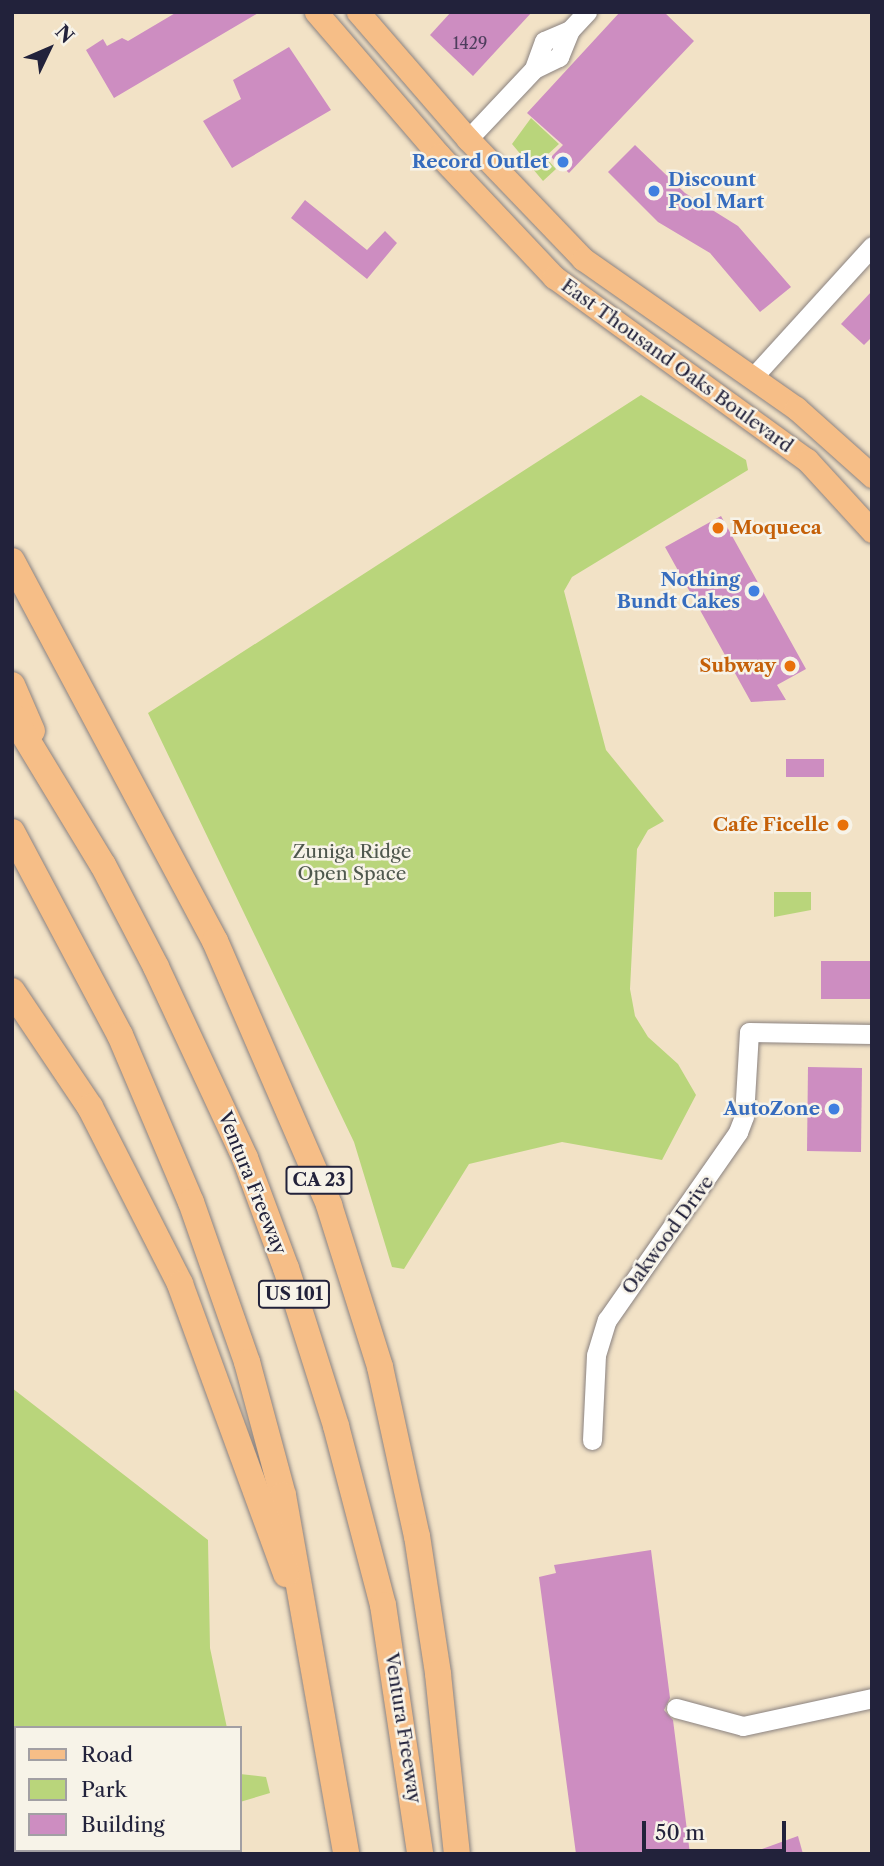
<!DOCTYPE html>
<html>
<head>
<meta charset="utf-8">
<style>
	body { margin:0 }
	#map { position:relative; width:884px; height:1866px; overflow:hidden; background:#f2e2c6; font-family:"Libre Caslon Text",serif }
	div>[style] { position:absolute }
	.green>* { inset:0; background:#b9d57b }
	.building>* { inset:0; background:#cd8dc1 }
	.roads { filter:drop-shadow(0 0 2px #8a8280) drop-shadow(0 0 2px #8a8280) }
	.minor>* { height:19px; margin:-9.5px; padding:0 9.5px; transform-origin:9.5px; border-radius:9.5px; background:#fff }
	.major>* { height:23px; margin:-11.5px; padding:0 11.5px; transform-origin:11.5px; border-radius:11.5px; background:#f6be87 }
	.highway>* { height:26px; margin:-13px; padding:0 13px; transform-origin:13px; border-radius:13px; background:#f6be87 }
	.dots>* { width:19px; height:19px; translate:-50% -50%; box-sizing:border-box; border:4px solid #f7f3e8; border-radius:50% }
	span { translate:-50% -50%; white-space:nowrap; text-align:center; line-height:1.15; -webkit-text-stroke:5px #f7f3e8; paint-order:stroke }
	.number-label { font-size:16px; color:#4d3d5c }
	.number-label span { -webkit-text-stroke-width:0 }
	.shield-label span { padding:2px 5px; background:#f7f3e8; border:2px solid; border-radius:5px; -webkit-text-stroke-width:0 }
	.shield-label { font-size:18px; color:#22223b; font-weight:700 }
	.shop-label { font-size:19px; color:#366cbe; font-weight:700 }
	.right { translate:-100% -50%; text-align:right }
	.left { translate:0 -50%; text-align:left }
	.street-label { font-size:19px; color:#22223b }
	.food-label { font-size:19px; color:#c56008; font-weight:700 }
	.park-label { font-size:19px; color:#4f584e }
	.frame { position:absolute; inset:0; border:14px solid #22223b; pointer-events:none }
	.legend { position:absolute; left:14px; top:1726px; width:228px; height:126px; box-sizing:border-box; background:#f7f3e8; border:2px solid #a29fa3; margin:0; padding:9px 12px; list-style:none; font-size:21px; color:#22223b }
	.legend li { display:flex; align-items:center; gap:14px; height:35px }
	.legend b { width:35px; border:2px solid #a29fa3 }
	.north { position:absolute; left:14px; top:14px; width:70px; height:70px; -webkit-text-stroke:5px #f7f3e8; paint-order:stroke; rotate:46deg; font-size:19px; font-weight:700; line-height:28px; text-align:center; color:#22223b }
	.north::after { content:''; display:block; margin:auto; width:24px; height:32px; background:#22223b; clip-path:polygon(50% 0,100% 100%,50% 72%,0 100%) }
	.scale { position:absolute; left:642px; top:1821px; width:144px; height:32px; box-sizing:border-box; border:4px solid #22223b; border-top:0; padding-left:9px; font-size:21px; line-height:24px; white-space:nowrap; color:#22223b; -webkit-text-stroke:5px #f7f3e8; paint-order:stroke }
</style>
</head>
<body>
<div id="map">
	<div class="green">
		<i style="clip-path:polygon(531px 118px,559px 144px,545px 157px,556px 169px,543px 181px,512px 144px)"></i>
		<i style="clip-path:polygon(641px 395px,746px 460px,748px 470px,572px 577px,564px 591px,606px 750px,664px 821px,648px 830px,637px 849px,630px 989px,635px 1016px,648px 1037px,678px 1064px,696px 1095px,662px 1160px,562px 1142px,469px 1164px,404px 1269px,392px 1267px,354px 1142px,148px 713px)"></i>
		<i style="clip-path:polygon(774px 892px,811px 892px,811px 910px,774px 917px)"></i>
		<i style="clip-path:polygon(12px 1388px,208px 1540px,210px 1648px,227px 1728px,16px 1728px,16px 1850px,227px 1850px,227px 1854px,12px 1854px)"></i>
		<i style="clip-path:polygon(240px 1774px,266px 1777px,270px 1793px,240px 1802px)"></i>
	</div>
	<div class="building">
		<i style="clip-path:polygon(177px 12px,260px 12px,114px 98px,86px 50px,103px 39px,107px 46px,122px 38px,128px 41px)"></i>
		<i style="clip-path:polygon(451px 12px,532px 12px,473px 76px,430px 35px)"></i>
		<i style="clip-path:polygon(620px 12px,664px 12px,694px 41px,569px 173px,551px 157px,563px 145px,527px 113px)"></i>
		<i style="clip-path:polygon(289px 47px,331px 110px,232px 168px,203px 121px,241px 99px,233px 80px)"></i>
		<i style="clip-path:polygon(635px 145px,685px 193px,738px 226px,791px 287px,760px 312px,710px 253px,658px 222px,608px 172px)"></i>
		<i style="clip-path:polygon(305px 200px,367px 250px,385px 231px,397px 243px,367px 279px,291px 218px)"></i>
		<i style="clip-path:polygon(872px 291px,872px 337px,864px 345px,841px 324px)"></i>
		<i style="clip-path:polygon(721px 516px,806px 669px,777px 685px,786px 700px,751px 702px,665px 547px)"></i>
		<i style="clip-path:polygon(786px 759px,824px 759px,824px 777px,786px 777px)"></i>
		<i style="clip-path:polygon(821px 961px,872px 961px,872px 999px,821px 999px)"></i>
		<i style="clip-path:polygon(808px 1067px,862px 1068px,861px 1152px,807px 1151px)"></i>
		<i style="clip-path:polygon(651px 1550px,670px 1698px,664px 1710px,673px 1720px,690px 1854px,576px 1854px,539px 1577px,556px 1573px,554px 1565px)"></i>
		<i style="clip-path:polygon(798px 1836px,803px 1854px,755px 1854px,754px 1852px)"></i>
	</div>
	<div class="roads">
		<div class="minor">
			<i style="left:570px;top:30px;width:28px;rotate:157deg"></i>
			<i style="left:544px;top:41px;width:30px;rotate:110deg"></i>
			<i style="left:534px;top:69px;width:28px;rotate:-26deg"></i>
			<i style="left:559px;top:57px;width:29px;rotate:-68deg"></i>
			<i style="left:570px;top:30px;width:25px;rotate:-47deg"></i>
			<i style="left:468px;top:139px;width:96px;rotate:-46.7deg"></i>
			<i style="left:753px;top:377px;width:177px;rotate:-47.7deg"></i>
			<i style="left:592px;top:1440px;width:85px;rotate:-87.3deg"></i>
			<i style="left:596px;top:1355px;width:37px;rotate:-73deg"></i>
			<i style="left:607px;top:1320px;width:229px;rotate:-55.1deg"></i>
			<i style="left:738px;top:1132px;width:17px;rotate:-69deg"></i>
			<i style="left:744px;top:1116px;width:84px;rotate:-86.6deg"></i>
			<i style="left:749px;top:1032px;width:123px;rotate:0.9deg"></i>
			<i style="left:676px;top:1708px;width:69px;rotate:15deg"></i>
			<i style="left:743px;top:1726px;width:132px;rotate:-12.2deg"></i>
		</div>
		<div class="major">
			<i style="left:316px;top:12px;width:189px;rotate:49.3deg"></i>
			<i style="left:439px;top:155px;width:168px;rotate:46.7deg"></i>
			<i style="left:554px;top:277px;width:312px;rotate:35.9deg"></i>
			<i style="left:807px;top:460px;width:96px;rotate:47.5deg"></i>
			<i style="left:358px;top:12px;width:168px;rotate:49.1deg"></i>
			<i style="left:468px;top:139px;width:166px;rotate:46.2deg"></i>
			<i style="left:583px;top:259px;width:260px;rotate:35deg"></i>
			<i style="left:796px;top:408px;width:102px;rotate:41.8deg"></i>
		</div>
		<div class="highway">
			<i style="left:12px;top:561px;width:431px;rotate:61.9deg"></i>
			<i style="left:215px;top:941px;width:288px;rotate:66.6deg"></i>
			<i style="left:329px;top:1205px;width:170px;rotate:72.5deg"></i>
			<i style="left:380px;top:1367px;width:173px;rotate:77.7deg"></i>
			<i style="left:417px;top:1536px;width:140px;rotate:81.3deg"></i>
			<i style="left:438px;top:1674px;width:181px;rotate:84deg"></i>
			<i style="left:12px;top:685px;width:50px;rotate:66.5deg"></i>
			<i style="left:12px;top:715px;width:175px;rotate:58.8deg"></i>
			<i style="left:103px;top:865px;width:115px;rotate:62.5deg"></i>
			<i style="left:156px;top:967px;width:211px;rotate:65deg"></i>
			<i style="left:245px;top:1158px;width:117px;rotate:69.6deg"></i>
			<i style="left:286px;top:1268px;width:166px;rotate:72.4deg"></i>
			<i style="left:336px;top:1426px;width:185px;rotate:75.3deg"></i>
			<i style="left:383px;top:1605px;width:252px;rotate:81.5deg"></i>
			<i style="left:12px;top:832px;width:230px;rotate:62deg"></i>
			<i style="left:120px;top:1035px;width:181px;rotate:67deg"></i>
			<i style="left:191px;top:1202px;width:170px;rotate:70.7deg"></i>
			<i style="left:247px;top:1362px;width:138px;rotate:74.9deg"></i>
			<i style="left:283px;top:1495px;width:364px;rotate:80deg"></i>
			<i style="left:12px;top:991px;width:140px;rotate:56.1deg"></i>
			<i style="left:90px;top:1107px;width:199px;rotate:63deg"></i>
			<i style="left:180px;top:1284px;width:309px;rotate:69.9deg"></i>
		</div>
	</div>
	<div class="dots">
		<i style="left:563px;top:162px;background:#3f7fe0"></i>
		<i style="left:654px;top:191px;background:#3f7fe0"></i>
		<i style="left:718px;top:528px;background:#e8710a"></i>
		<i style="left:754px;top:591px;background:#3f7fe0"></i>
		<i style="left:790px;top:666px;background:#e8710a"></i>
		<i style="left:843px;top:825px;background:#e8710a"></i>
		<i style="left:834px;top:1109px;background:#3f7fe0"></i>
	</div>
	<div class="number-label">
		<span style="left:470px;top:43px">1429</span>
	</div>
	<div class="shield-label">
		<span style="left:319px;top:1180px">CA 23</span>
		<span style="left:294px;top:1294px">US 101</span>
	</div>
	<div class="shop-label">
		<span class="right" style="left:549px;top:162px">Record Outlet</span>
		<span class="left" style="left:668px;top:191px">Discount<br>Pool Mart</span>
		<span class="right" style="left:740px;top:591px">Nothing<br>Bundt Cakes</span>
		<span class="right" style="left:820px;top:1109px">AutoZone</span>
	</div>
	<div class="street-label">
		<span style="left:677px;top:366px;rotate:36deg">East Thousand Oaks Boulevard</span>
		<span style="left:252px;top:1183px;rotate:68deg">Ventura Freeway</span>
		<span style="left:668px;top:1235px;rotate:-54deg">Oakwood Drive</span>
		<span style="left:403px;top:1728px;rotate:81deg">Ventura Freeway</span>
	</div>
	<div class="food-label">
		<span class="left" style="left:732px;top:528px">Moqueca</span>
		<span class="right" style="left:776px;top:666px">Subway</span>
		<span class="right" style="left:829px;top:825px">Cafe Ficelle</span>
	</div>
	<div class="park-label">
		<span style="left:352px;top:863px">Zuniga Ridge<br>Open Space</span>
	</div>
	<div class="frame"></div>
	<ul class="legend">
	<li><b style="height:9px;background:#f6be87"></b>Road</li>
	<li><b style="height:19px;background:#b9d57b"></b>Park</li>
	<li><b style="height:19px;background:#cd8dc1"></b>Building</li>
	</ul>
	<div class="north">N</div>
	<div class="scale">50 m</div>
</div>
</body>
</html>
